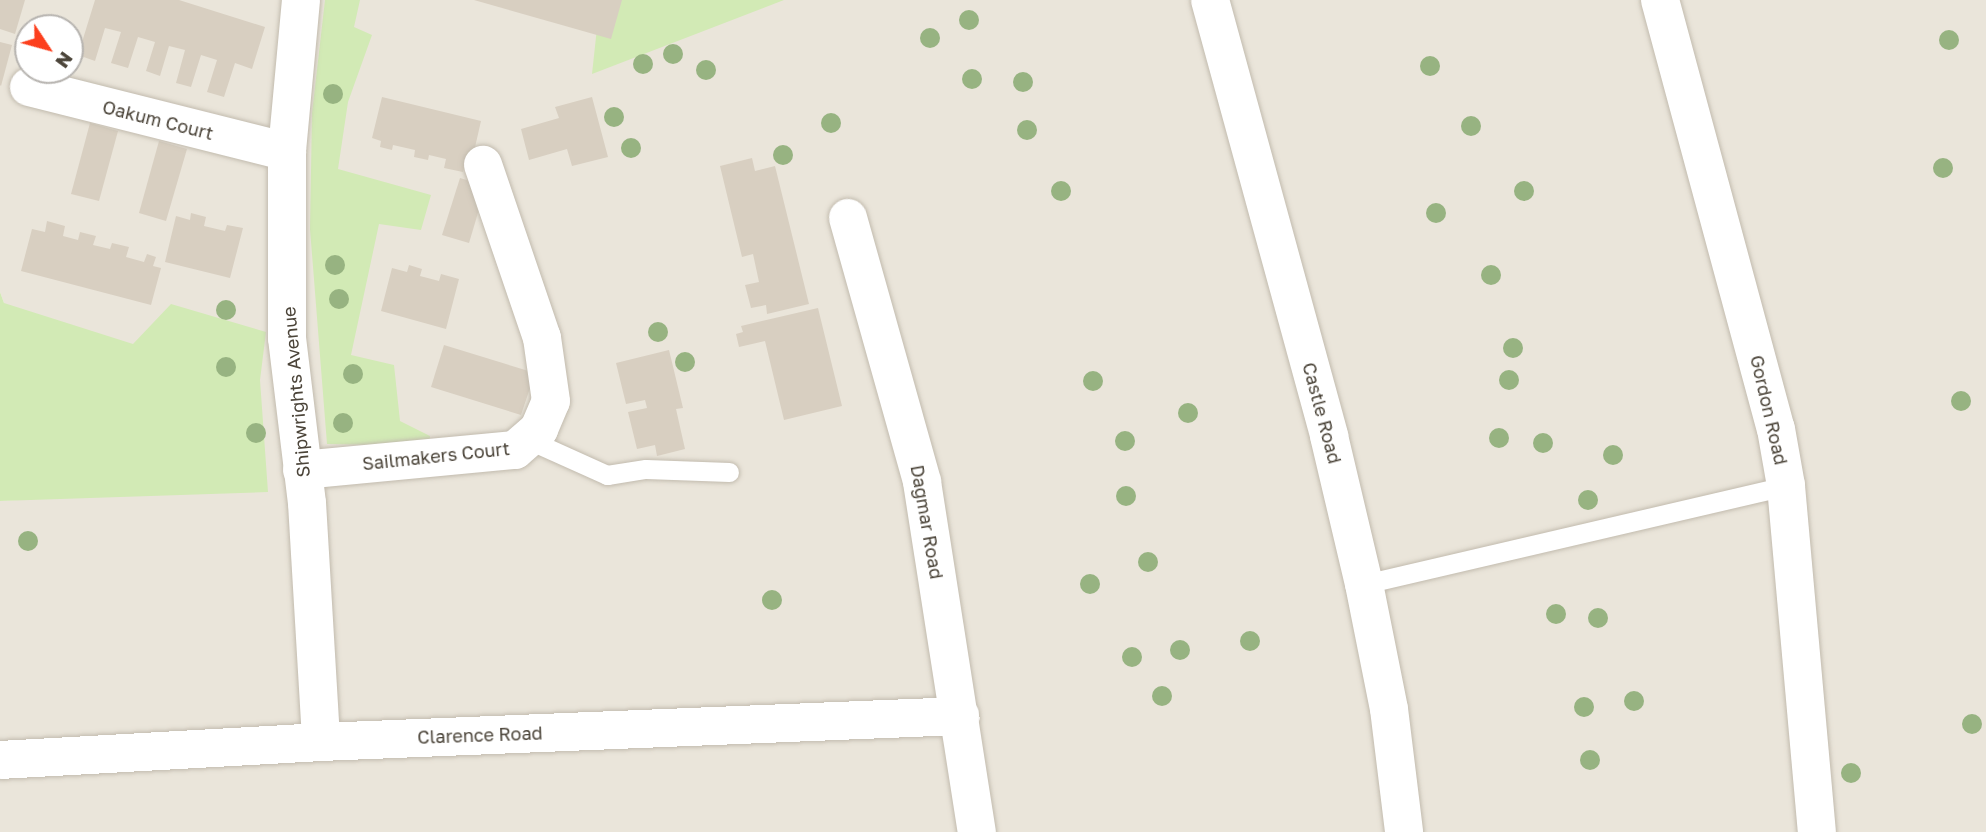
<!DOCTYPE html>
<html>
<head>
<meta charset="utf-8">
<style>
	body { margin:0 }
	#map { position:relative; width:1986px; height:832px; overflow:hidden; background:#f6f3ec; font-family:"Golos Text",sans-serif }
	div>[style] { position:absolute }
	.residential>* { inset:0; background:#eae5da }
	.green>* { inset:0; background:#d2eab5 }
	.building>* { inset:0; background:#d8cfc1 }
	.roads { filter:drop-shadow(0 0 2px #c2bbae) drop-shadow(0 0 2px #c2bbae) }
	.service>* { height:19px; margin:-9.5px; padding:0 9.5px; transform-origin:9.5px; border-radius:9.5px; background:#fff }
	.minor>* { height:38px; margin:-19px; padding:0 19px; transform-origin:19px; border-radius:19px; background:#fff }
	.trees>* { width:20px; height:20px; margin:-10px; border-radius:50%; background:#97b381 }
	span { translate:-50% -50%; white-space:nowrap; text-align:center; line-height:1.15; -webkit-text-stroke:5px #fff; paint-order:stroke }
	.street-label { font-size:18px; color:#4b4439 }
	.north { position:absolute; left:14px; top:14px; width:70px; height:70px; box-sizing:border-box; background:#fff; border:2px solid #b7b4b0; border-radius:50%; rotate:126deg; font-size:19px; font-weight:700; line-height:28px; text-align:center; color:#4b4439 }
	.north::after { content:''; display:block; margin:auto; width:24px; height:32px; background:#fc3f1d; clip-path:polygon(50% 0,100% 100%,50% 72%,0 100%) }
</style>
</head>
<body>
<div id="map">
	<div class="residential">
		<i style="clip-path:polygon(evenodd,0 0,1986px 0,1986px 832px,0 832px,0 501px,17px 500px,33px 383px,0 292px,0 0,28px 28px,70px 28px,70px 70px,28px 70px,28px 28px)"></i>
	</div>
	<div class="green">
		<i style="clip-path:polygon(325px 0,360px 0,354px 27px,372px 35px,348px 102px,338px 169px,431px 195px,421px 230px,379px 224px,351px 355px,394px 365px,400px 421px,430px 436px,430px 446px,327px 444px,310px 229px,312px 113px)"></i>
		<i style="clip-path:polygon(600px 0,784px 0,592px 74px)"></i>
		<i style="clip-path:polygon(0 292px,4px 303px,133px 344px,171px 304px,266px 332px,260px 380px,268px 492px,0 501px)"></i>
	</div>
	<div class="building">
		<i style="clip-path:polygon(0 0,25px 0,15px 34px,0 29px)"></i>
		<i style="clip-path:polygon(95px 0,179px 0,265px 27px,252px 69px,235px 63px,224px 97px,207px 92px,217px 60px,201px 55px,191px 87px,176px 83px,185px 50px,169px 46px,160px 76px,146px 71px,155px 42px,138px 37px,128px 68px,111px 63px,121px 32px,105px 28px,95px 61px,78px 55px)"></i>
		<i style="clip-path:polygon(474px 0,622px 0,611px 39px)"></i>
		<i style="clip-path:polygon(0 42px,12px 45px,1px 86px,0 85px)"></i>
		<i style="clip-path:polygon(382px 97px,481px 121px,470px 169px,464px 168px,463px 172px,444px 168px,446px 159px,429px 155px,428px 160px,414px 157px,415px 150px,393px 145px,392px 150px,380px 147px,381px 141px,372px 138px)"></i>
		<i style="clip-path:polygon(592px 97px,608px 157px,572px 166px,567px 149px,529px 160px,521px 129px,559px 118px,555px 107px)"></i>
		<i style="clip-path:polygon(90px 123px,118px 131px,99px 201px,71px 194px)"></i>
		<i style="clip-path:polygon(159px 141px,187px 149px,166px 221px,139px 213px)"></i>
		<i style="clip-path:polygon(752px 158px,755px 171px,775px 166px,809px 304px,767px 314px,766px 305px,751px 308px,745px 285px,759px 282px,753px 254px,742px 257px,720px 166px)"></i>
		<i style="clip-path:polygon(460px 178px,486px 186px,469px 243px,442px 235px)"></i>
		<i style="clip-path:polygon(191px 213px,206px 217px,204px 226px,225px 231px,227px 225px,243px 228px,230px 278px,165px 262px,176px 216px,190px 220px)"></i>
		<i style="clip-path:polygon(47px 221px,65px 226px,63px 236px,78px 240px,80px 232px,96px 236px,93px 245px,110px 249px,112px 243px,129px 247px,126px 257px,144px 262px,147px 254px,156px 257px,153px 266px,161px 268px,151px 305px,21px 271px,32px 229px,45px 232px)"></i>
		<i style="clip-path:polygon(409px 265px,422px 269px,420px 276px,439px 281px,441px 274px,459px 279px,446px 329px,381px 311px,392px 268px,407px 272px)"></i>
		<i style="clip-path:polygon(818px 308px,842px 406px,784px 420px,765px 341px,739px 347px,736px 334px,743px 332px,741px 326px)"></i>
		<i style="clip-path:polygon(444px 345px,535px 373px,521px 415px,431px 387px)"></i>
		<i style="clip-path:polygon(669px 350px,683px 408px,676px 409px,685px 449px,657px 456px,655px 445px,637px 449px,628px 412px,647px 408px,645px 400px,626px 404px,616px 363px)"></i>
	</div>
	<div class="roads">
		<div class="service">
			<i style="left:527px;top:439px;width:88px;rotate:24.2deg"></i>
			<i style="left:607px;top:475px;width:39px;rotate:-9deg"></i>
			<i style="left:646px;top:469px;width:83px;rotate:2.1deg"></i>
			<i style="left:1364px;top:584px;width:433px;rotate:-13.1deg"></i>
		</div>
		<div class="minor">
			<i style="left:301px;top:0;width:153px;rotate:95.3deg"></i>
			<i style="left:287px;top:152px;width:186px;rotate:90deg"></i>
			<i style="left:287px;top:338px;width:166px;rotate:83.1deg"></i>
			<i style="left:307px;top:503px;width:239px;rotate:86.6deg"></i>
			<i style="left:1210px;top:0;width:452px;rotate:74.7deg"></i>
			<i style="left:1329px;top:436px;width:152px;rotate:76.7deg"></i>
			<i style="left:1364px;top:584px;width:127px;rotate:78.7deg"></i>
			<i style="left:1389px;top:709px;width:124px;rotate:83deg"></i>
			<i style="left:1660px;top:0;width:444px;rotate:74.9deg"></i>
			<i style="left:1776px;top:429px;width:58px;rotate:80deg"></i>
			<i style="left:1786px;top:486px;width:347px;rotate:84.9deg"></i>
			<i style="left:29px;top:87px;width:266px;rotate:14.1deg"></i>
			<i style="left:848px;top:218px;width:274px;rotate:74.3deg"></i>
			<i style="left:922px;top:482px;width:354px;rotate:81.1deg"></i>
			<i style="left:302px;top:470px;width:214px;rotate:-5.4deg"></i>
			<i style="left:515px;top:450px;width:32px;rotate:-41deg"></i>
			<i style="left:539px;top:429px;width:30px;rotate:-67deg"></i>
			<i style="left:551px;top:401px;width:64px;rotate:-98.1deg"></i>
			<i style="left:542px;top:338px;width:183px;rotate:-108.8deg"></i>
			<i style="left:0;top:760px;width:322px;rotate:-3.2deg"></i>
			<i style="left:321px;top:742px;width:640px;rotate:-2.33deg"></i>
		</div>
	</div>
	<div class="trees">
		<i style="left:969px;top:20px"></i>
		<i style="left:930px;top:38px"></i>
		<i style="left:1949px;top:40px"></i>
		<i style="left:673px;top:54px"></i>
		<i style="left:643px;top:64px"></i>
		<i style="left:1430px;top:66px"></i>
		<i style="left:706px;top:70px"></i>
		<i style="left:972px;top:79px"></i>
		<i style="left:1023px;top:82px"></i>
		<i style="left:333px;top:94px"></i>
		<i style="left:614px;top:117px"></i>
		<i style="left:831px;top:123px"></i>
		<i style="left:1471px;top:126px"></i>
		<i style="left:1027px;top:130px"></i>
		<i style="left:631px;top:148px"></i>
		<i style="left:783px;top:155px"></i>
		<i style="left:1943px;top:168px"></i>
		<i style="left:1061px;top:191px"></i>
		<i style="left:1524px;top:191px"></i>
		<i style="left:1436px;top:213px"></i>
		<i style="left:335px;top:265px"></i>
		<i style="left:1491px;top:275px"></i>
		<i style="left:339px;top:299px"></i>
		<i style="left:226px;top:310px"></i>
		<i style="left:658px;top:332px"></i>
		<i style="left:1513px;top:348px"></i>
		<i style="left:685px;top:362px"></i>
		<i style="left:226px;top:367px"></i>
		<i style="left:353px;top:374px"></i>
		<i style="left:1509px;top:380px"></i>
		<i style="left:1093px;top:381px"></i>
		<i style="left:1961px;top:401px"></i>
		<i style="left:1188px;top:413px"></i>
		<i style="left:343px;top:423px"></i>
		<i style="left:256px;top:433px"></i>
		<i style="left:1499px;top:438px"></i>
		<i style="left:1125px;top:441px"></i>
		<i style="left:1543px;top:443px"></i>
		<i style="left:1613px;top:455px"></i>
		<i style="left:1126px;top:496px"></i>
		<i style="left:1588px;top:500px"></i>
		<i style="left:28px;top:541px"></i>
		<i style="left:1148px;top:562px"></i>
		<i style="left:1090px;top:584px"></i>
		<i style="left:772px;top:600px"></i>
		<i style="left:1556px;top:614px"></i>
		<i style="left:1598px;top:618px"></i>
		<i style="left:1250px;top:641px"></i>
		<i style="left:1180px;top:650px"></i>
		<i style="left:1132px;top:657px"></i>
		<i style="left:1162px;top:696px"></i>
		<i style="left:1634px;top:701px"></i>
		<i style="left:1584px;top:707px"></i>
		<i style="left:1972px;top:724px"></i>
		<i style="left:1590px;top:760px"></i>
		<i style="left:1851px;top:773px"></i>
	</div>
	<div class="street-label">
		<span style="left:158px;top:120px;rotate:14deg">Oakum Court</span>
		<span style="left:296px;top:392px;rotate:-95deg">Shipwrights Avenue</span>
		<span style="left:1769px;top:410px;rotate:77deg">Gordon Road</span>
		<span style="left:1322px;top:413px;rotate:75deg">Castle Road</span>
		<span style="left:436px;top:456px;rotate:-6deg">Sailmakers Court</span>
		<span style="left:927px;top:522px;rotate:80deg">Dagmar Road</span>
		<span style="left:480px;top:735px;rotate:-2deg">Clarence Road</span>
	</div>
	<div class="north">N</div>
</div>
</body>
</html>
